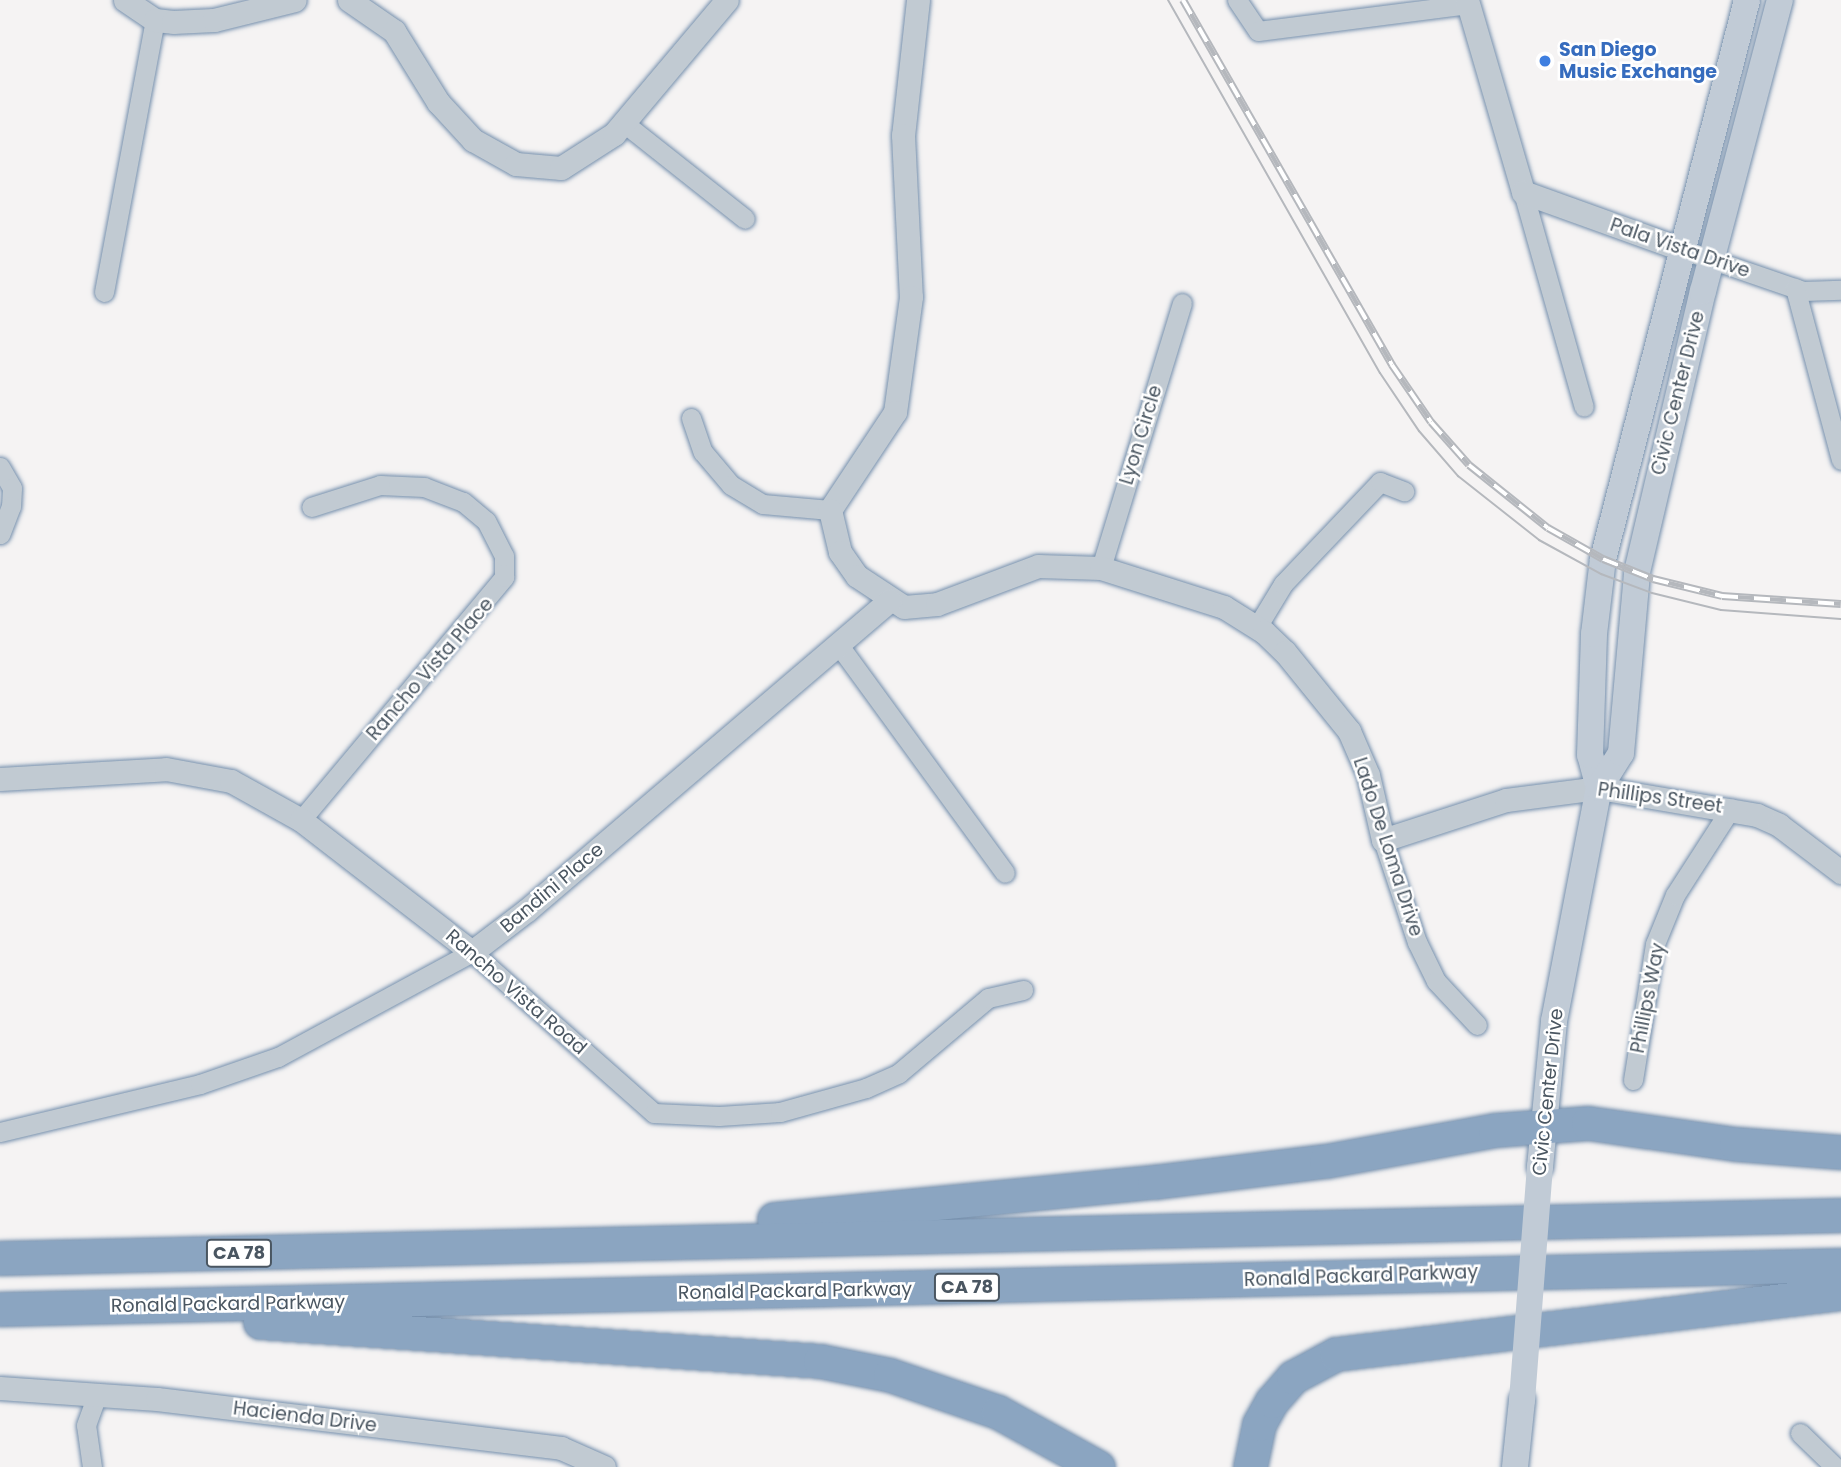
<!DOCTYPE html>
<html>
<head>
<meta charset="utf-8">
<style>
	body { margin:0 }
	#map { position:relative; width:1841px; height:1467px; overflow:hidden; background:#f5f3f3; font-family:Poppins,sans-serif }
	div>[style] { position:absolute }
	.roads { filter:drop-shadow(0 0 2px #7690ad) drop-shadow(0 0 2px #7690ad) }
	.minor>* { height:19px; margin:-9.5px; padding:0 9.5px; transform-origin:9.5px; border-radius:9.5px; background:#c1cad2 }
	.tertiary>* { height:23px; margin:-11.5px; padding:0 11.5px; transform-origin:11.5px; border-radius:11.5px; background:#c1cad2 }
	.secondary>* { height:26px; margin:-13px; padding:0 13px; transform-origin:13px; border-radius:13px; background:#c1cbd6 }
	.motorway>* { height:33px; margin:-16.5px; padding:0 16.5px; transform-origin:16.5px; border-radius:16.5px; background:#8ba5c1 }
	.tram>* { height:2px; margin:-1px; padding:0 1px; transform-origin:1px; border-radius:1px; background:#b5b8bd }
	.rail>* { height:8px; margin-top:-4px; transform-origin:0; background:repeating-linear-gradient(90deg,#fff 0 16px,#b5b8bd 0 32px); box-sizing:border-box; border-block:2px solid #b5b8bd }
	.secondary-bridge>* { height:26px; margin:-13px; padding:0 13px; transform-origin:13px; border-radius:13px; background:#c1cbd6 }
	.dots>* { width:19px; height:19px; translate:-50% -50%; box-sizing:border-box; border:4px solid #fff; border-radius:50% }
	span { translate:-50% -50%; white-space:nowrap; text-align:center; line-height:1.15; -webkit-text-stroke:5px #fff; paint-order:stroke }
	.shield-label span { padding:2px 5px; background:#fff; border:2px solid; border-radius:5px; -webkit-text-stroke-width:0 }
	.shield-label { font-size:18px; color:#4a5661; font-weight:700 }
	.shop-label { font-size:19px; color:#366cbe; font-weight:700 }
	.left { translate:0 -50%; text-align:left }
	.street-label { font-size:19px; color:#4a5661 }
</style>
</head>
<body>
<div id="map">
	<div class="roads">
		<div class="minor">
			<i style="left:1237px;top:0;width:37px;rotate:56deg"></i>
			<i style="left:1258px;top:31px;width:212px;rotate:-7.3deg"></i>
			<i style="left:624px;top:123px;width:154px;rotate:38.4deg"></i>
			<i style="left:1523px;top:192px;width:223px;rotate:74.2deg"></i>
			<i style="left:1684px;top:250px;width:126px;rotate:19deg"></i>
			<i style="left:1803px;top:291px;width:38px;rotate:-2deg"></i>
			<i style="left:1795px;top:288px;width:178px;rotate:75deg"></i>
			<i style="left:104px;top:292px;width:277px;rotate:-79.4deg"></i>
			<i style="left:691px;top:418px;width:36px;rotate:71deg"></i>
			<i style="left:703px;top:452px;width:43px;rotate:49.7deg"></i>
			<i style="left:731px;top:485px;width:37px;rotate:31deg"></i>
			<i style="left:763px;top:504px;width:67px;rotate:5.1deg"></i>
			<i style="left:0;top:467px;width:24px;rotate:60deg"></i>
			<i style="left:12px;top:488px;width:18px;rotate:93deg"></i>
			<i style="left:11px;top:506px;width:30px;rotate:111deg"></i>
			<i style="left:1101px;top:568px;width:277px;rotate:-73deg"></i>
			<i style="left:1257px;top:627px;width:50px;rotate:-58.8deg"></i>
			<i style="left:1283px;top:584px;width:141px;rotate:-46.4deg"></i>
			<i style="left:1380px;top:482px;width:26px;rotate:21deg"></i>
			<i style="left:838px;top:644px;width:283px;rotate:53.9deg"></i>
			<i style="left:301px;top:820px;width:317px;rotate:-50.1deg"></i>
			<i style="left:504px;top:577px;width:21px;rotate:-90deg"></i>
			<i style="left:504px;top:556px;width:39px;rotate:-117deg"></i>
			<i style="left:486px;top:521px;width:30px;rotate:-140deg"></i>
			<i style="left:463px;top:502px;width:42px;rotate:-159deg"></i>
			<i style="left:424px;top:487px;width:44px;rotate:-177.4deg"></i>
			<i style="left:380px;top:485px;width:72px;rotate:162.3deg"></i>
			<i style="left:1383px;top:840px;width:108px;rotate:71.6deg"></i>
			<i style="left:1417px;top:942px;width:43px;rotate:64deg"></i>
			<i style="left:1436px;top:981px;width:60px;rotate:47deg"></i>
			<i style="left:1633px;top:1080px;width:138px;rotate:-80.8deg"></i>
			<i style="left:1655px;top:944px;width:53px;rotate:-67.8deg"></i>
			<i style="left:1675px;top:895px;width:103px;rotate:-57.2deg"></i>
			<i style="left:0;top:1132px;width:206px;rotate:-13.5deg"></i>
			<i style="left:200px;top:1084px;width:83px;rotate:-19.1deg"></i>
			<i style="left:278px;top:1057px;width:221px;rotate:-28.4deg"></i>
			<i style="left:472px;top:952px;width:243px;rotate:41.5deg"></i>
			<i style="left:654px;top:1113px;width:65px;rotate:2.6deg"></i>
			<i style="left:719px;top:1116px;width:61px;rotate:-3.8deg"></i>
			<i style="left:780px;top:1112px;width:89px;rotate:-15.6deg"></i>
			<i style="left:866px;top:1088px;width:36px;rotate:-24deg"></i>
			<i style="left:899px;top:1073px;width:116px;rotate:-40.1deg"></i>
			<i style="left:988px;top:998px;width:36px;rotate:-13deg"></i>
			<i style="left:1800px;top:1433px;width:49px;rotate:44.2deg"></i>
			<i style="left:92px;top:1467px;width:42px;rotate:-98.1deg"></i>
			<i style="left:86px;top:1425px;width:32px;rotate:-70deg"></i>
		</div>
		<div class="tertiary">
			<i style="left:125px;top:0;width:36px;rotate:34deg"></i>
			<i style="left:155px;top:20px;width:18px;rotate:6deg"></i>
			<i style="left:173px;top:22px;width:41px;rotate:-2.8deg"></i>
			<i style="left:214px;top:20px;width:83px;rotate:-13.9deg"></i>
			<i style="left:349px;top:0;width:55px;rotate:34.6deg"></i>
			<i style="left:394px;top:31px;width:84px;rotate:58.2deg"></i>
			<i style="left:438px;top:102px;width:52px;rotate:47.4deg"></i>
			<i style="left:473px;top:140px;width:49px;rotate:29.2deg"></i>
			<i style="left:516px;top:164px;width:45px;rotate:5.1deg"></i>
			<i style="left:561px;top:168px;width:63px;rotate:-32.7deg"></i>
			<i style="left:614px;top:134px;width:175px;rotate:-49.9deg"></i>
			<i style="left:918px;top:0;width:136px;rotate:96.3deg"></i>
			<i style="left:903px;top:135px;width:162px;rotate:87.2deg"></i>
			<i style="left:911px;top:297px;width:116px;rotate:97.9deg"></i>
			<i style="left:895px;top:412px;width:118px;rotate:123.6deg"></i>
			<i style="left:830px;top:510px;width:43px;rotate:76.6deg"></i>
			<i style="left:840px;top:552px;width:29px;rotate:55deg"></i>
			<i style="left:857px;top:576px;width:56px;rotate:33.4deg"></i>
			<i style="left:904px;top:607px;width:33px;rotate:-5deg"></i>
			<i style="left:937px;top:604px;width:108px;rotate:-20.6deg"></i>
			<i style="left:1038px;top:566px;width:63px;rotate:1.8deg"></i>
			<i style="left:1101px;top:568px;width:129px;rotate:17.6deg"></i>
			<i style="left:1224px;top:607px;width:47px;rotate:32deg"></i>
			<i style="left:1264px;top:632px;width:29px;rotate:44deg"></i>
			<i style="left:1285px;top:652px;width:102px;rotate:51deg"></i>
			<i style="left:1349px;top:731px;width:48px;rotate:66.6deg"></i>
			<i style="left:1368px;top:775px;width:67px;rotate:77deg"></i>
			<i style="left:1383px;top:840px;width:129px;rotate:-18deg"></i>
			<i style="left:1506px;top:800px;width:94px;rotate:-7.4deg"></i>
			<i style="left:1599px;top:788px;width:160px;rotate:9.7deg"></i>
			<i style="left:1757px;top:815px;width:24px;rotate:24deg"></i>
			<i style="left:1779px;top:825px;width:78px;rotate:37.2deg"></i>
			<i style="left:1467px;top:0;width:200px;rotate:73.7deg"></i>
			<i style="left:1523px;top:192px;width:171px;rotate:19.8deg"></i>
			<i style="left:0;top:779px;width:166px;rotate:-3.4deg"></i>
			<i style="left:166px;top:769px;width:66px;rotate:10.5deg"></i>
			<i style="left:231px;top:781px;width:80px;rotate:29.1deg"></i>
			<i style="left:301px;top:820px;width:216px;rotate:37.7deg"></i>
			<i style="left:472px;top:952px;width:69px;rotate:-37.4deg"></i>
			<i style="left:527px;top:910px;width:477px;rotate:-40.5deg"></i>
			<i style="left:0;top:1388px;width:157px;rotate:4deg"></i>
			<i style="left:157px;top:1399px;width:407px;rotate:6.9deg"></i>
			<i style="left:561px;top:1448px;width:47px;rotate:23.8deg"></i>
		</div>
		<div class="secondary">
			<i style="left:1599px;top:788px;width:34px;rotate:-105deg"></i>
			<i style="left:1590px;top:755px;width:121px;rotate:-88.1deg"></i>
			<i style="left:1594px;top:634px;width:76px;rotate:-83.2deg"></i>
			<i style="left:1603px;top:559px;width:577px;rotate:-75.55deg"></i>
			<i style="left:1540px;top:1167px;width:147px;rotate:-84.5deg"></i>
			<i style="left:1554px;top:1021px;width:237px;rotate:-79.1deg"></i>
			<i style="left:1599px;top:788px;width:41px;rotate:-57.8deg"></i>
			<i style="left:1621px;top:753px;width:182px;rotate:-84.9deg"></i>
			<i style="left:1637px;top:572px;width:289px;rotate:-76.8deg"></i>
			<i style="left:1703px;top:291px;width:301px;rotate:-75.2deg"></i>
			<i style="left:1515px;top:1467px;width:67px;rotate:-84deg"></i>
		</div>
		<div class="motorway">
			<i style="left:774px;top:1219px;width:382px;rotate:-5.6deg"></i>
			<i style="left:1154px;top:1182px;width:173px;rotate:-7deg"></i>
			<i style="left:1326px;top:1161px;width:172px;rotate:-10.4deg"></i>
			<i style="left:1495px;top:1130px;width:93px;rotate:-4.3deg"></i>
			<i style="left:1588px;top:1123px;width:149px;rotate:8.1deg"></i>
			<i style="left:1736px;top:1144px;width:105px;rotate:4.4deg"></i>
			<i style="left:0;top:1258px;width:1842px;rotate:-1.34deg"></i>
			<i style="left:0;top:1309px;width:1842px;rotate:-1.37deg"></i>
			<i style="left:260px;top:1322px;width:561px;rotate:3.98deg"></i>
			<i style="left:820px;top:1361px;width:71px;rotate:11.3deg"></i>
			<i style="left:890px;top:1375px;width:114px;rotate:18.9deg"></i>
			<i style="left:998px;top:1412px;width:114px;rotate:28.8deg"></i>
			<i style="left:1250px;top:1467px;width:44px;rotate:-78.2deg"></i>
			<i style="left:1259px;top:1424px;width:26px;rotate:-61deg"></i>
			<i style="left:1272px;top:1401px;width:32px;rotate:-49deg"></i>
			<i style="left:1293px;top:1377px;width:49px;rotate:-28.1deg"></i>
			<i style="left:1336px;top:1354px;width:509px;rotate:-6.89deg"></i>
		</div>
	</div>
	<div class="tram">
		<i style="left:1168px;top:0;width:429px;rotate:60.4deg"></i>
		<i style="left:1380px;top:373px;width:70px;rotate:56.1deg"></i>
		<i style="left:1419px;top:431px;width:60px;rotate:49.1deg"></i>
		<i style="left:1458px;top:476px;width:103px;rotate:38.3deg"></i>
		<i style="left:1539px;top:540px;width:71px;rotate:28.7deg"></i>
		<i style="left:1601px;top:574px;width:54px;rotate:20.4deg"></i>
		<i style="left:1652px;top:593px;width:71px;rotate:13.8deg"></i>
		<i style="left:1721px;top:610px;width:120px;rotate:4.3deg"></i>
	</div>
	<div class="rail">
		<i style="left:1183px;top:0;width:421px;rotate:60.2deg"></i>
		<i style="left:1392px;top:365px;width:69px;rotate:55.6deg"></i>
		<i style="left:1431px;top:422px;width:57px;rotate:48.5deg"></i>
		<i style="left:1469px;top:465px;width:101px;rotate:38.6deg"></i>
		<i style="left:1548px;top:528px;width:63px;rotate:29.4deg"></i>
		<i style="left:1603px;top:559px;width:54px;rotate:21.8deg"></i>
		<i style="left:1653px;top:579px;width:71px;rotate:13.8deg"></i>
		<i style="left:1722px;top:596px;width:119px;rotate:3.8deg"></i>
	</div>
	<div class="secondary-bridge">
		<i style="left:1522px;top:1400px;width:234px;rotate:-85.6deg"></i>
	</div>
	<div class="dots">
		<i style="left:1545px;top:61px;background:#3f7fe0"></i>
	</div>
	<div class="shield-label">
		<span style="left:239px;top:1253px">CA 78</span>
		<span style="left:967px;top:1287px">CA 78</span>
	</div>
	<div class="shop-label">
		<span class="left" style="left:1559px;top:61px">San Diego<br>Music Exchange</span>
	</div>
	<div class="street-label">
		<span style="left:1680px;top:248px;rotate:19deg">Pala Vista Drive</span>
		<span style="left:1678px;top:393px;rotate:-76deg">Civic Center Drive</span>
		<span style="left:1141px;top:435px;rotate:-73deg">Lyon Circle</span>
		<span style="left:430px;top:669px;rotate:-49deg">Rancho Vista Place</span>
		<span style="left:1660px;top:798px;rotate:8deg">Phillips Street</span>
		<span style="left:1388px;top:847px;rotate:72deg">Lado De Loma Drive</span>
		<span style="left:552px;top:888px;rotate:-40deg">Bandini Place</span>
		<span style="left:516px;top:992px;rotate:41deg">Rancho Vista Road</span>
		<span style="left:1648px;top:998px;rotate:-79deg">Phillips Way</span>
		<span style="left:1548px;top:1092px;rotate:-84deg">Civic Center Drive</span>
		<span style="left:1361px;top:1276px;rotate:-2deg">Ronald Packard Parkway</span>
		<span style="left:795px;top:1291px;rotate:-1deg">Ronald Packard Parkway</span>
		<span style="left:228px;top:1304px;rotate:-1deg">Ronald Packard Parkway</span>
		<span style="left:305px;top:1417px;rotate:7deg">Hacienda Drive</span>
	</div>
</div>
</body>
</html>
